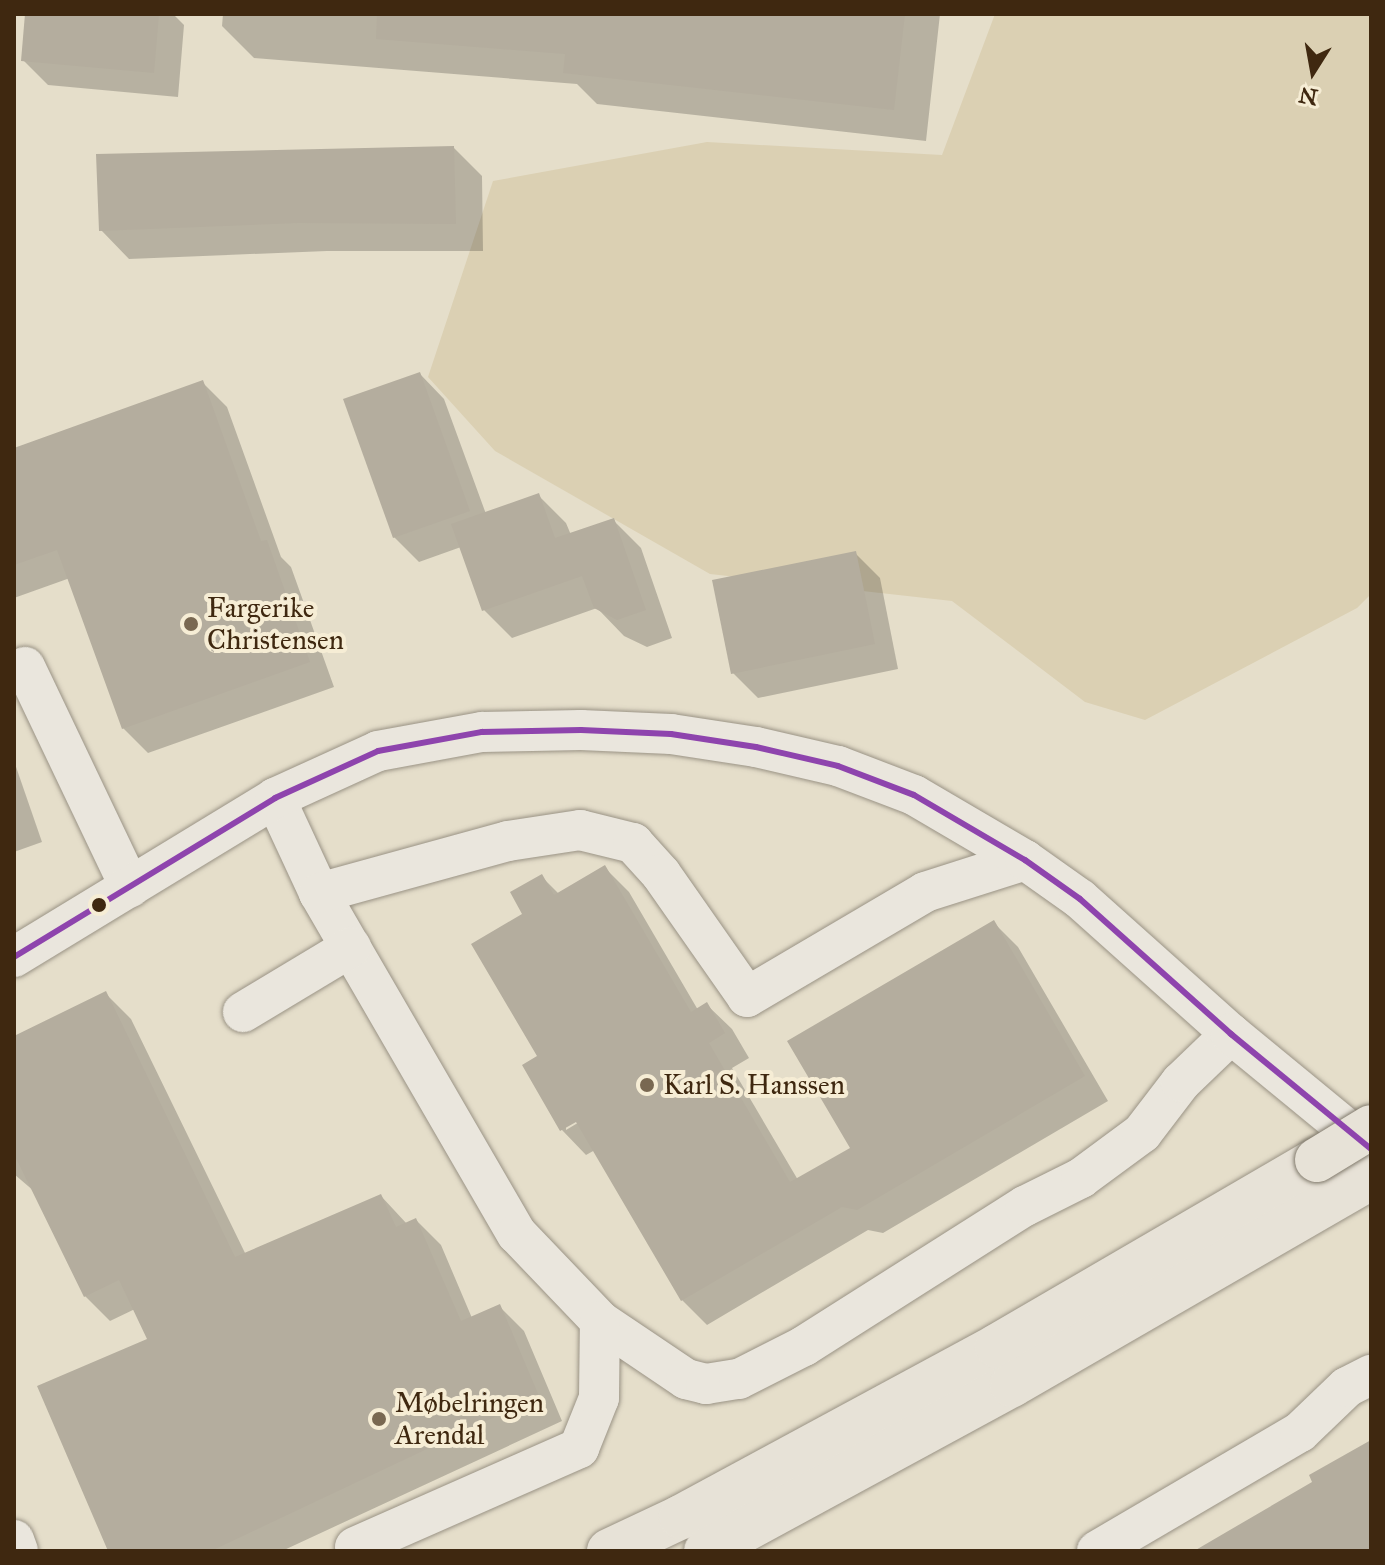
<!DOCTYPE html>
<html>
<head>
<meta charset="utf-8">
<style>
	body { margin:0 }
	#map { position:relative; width:1385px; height:1565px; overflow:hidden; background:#e5deca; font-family:"IM FELL Great Primer",serif }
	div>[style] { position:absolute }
	.green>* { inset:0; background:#dbd0b3 }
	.shadow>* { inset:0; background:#0003 }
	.building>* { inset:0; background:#b4ad9e }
	.roads { filter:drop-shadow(0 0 2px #9a9385) drop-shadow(0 0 2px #9a9385) }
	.minor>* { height:40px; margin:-20px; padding:0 20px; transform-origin:20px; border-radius:20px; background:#eae6dd }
	.highway>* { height:44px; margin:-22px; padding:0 22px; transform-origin:22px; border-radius:22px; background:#e7e2d7 }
	.bridges { filter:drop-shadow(0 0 2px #817a6c) drop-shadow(0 0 2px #817a6c) }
	.highway-bridge>* { height:44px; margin:-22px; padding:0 22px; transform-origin:22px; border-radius:22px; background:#e7e2d7 }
	.bus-1>* { height:6px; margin:-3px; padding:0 3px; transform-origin:3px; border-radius:3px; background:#8e44ad }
	.dots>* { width:22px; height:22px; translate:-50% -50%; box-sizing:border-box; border:4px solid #f6edd5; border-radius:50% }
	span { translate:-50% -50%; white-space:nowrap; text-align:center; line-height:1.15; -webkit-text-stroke:8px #f6edd5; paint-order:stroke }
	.poi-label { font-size:28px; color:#3f2810 }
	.left { translate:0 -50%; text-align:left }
	.frame { position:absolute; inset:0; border:16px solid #3f2810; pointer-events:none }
	.north { position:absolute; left:1273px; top:32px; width:80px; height:80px; -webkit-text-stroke:6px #f6edd5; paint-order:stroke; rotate:191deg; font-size:22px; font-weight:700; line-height:32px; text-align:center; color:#3f2810 }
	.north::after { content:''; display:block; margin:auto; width:28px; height:36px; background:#3f2810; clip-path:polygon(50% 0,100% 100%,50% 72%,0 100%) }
</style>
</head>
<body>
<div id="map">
	<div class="green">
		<i style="clip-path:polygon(995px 14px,1371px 14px,1371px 594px,1357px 608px,1145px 720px,1085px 702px,952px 601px,710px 574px,495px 451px,428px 377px,493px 181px,707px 142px,942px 155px)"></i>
	</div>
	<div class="shadow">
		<i style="clip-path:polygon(27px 14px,173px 14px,184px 25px,178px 97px,48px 85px,23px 60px)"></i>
		<i style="clip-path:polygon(223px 14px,940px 14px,926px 141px,597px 104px,577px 84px,254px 58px,222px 26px)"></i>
		<i style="clip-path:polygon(454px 148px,482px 176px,483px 251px,327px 251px,129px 259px,101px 230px)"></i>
		<i style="clip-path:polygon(420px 374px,444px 399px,486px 514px,538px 495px,566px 523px,571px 535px,613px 520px,641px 548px,672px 638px,647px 647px,624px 636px,597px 608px,512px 638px,484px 610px,461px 547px,419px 562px,394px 537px)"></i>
		<i style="clip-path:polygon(203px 383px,227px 407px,281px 557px,291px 567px,334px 687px,148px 753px,123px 728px,70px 578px,14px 598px,14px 450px)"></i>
		<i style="clip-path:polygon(855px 553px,880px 578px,898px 669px,758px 698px,733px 673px)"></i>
		<i style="clip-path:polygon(14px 761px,42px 842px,14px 852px)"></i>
		<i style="clip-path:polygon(evenodd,604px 867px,629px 892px,698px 1010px,707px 1005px,732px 1029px,749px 1058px,732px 1068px,798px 1180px,852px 1149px,994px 923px,1018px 947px,1108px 1101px,883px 1233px,868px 1230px,707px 1325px,682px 1300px,595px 1150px,586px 1155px,562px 1130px,540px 1057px,525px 915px,541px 876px,559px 894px,604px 867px,586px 1118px,566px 1130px,566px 1125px,586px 1118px)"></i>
		<i style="clip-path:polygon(106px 994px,131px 1019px,246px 1255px,381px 1196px,407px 1224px,416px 1220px,441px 1245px,472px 1318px,499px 1306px,524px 1331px,562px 1421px,282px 1551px,110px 1551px,150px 1340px,135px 1309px,110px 1321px,85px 1296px,35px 1192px,14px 1174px,14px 1038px)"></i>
	</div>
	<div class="building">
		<i style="clip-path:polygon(25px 14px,159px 14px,154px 73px,21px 61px)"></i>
		<i style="clip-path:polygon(377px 14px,905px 14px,894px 110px,563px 73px,565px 54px,376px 39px)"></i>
		<i style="clip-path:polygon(454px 146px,456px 224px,298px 223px,99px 231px,96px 154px)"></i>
		<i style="clip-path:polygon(420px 372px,470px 511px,393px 538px,343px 399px)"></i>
		<i style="clip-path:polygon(203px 380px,261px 541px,267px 540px,310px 662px,122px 729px,57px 550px,14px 565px,14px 448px)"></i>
		<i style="clip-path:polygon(539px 493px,555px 538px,614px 518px,646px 610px,617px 620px,594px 608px,582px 576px,482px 611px,451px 524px)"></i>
		<i style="clip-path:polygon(856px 551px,875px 644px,731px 674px,712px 580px)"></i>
		<i style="clip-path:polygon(605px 865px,691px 1012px,707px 1002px,725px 1033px,709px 1043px,790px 1182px,850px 1148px,787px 1041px,994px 920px,1085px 1076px,857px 1210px,842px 1207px,681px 1301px,576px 1122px,560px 1131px,522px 1065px,537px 1056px,471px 944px,522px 914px,510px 892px,542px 874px,554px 895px)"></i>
		<i style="clip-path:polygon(106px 991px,235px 1257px,381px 1194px,396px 1227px,416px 1218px,461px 1321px,500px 1304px,539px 1396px,211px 1551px,108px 1551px,37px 1386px,147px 1339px,119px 1280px,84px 1297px,14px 1154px,14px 1036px)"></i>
		<i style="clip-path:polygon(1371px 1440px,1371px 1551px,1194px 1551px,1312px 1482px,1309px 1475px)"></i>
	</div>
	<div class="roads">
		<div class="minor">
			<i style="left:25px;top:667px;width:244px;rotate:64.5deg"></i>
			<i style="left:275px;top:798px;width:105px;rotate:65.1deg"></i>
			<i style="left:319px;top:893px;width:394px;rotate:59.9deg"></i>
			<i style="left:517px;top:1234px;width:120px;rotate:46.3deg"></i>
			<i style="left:600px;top:1321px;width:104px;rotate:34deg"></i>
			<i style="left:686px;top:1379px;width:21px;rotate:14deg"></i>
			<i style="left:706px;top:1384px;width:33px;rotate:-9deg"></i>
			<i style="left:739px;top:1379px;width:73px;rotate:-26.9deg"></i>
			<i style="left:804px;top:1346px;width:262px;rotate:-32.4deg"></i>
			<i style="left:1025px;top:1206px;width:63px;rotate:-26.6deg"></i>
			<i style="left:1081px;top:1178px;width:76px;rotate:-36.4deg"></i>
			<i style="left:1142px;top:1133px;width:64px;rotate:-52.6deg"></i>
			<i style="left:1181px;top:1082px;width:69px;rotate:-43.8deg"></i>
			<i style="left:319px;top:893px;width:196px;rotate:-15.4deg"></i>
			<i style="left:508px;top:841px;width:73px;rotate:-8.7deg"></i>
			<i style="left:580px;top:830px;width:55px;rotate:13.8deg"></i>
			<i style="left:633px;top:843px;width:42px;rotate:47.9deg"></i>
			<i style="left:661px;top:874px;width:150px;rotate:55deg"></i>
			<i style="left:747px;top:997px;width:207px;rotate:-30.5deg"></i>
			<i style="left:925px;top:892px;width:105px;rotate:-17.7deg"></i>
			<i style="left:14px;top:957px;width:306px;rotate:-31.3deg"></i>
			<i style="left:275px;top:798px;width:113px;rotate:-24.5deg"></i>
			<i style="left:378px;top:751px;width:106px;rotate:-10.4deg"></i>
			<i style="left:482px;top:732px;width:99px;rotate:-1.2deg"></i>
			<i style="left:581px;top:730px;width:90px;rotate:2.5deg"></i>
			<i style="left:671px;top:734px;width:86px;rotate:8.7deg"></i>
			<i style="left:756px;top:747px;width:84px;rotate:13deg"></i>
			<i style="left:838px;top:766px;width:81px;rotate:20.9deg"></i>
			<i style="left:914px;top:795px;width:129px;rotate:30.4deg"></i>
			<i style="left:1025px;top:860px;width:67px;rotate:35.3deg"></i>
			<i style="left:1080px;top:899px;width:203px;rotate:41.8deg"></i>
			<i style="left:1231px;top:1034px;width:181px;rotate:39.4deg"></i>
			<i style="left:243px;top:1012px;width:126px;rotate:-31deg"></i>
			<i style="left:14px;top:1540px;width:12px;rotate:70deg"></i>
			<i style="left:355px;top:1547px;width:245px;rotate:-23.8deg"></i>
			<i style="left:579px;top:1448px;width:54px;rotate:-68.2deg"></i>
			<i style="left:599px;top:1398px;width:77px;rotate:-89.3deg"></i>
			<i style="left:1097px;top:1551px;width:235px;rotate:-30.4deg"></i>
			<i style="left:1300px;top:1432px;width:65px;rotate:-43.8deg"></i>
			<i style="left:1347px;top:1387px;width:27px;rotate:-27deg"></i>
		</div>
		<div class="highway">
			<i style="left:609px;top:1551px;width:80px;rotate:-25.3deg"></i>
			<i style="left:681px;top:1517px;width:359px;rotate:-28.4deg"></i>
			<i style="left:997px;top:1346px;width:370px;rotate:-30.2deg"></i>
			<i style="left:706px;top:1551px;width:348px;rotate:-28.5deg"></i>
			<i style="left:1012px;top:1385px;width:414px;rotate:-30deg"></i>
		</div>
	</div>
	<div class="bridges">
		<div class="highway-bridge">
			<i style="left:1317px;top:1160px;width:63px;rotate:-31.4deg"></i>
		</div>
	</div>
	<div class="bus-1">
		<i style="left:14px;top:957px;width:306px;rotate:-31.3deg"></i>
		<i style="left:275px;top:798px;width:113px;rotate:-24.5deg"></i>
		<i style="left:378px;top:751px;width:106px;rotate:-10.4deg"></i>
		<i style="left:482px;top:732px;width:99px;rotate:-1.2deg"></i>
		<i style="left:581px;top:730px;width:90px;rotate:2.5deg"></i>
		<i style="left:671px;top:734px;width:86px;rotate:8.7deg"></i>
		<i style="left:756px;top:747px;width:84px;rotate:13deg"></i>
		<i style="left:838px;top:766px;width:81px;rotate:20.9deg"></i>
		<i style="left:914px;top:795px;width:129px;rotate:30.4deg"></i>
		<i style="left:1025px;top:860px;width:67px;rotate:35.3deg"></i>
		<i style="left:1080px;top:899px;width:203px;rotate:41.8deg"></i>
		<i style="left:1231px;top:1034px;width:181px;rotate:39.4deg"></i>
	</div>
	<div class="dots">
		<i style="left:191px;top:624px;background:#796851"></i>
		<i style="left:99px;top:905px;background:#3f2810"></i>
		<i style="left:647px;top:1085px;background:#796851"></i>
		<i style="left:379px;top:1419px;background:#796851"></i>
	</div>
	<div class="poi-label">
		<span class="left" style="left:207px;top:624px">Fargerike<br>Christensen</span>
		<span class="left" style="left:663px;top:1085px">Karl S. Hanssen</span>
		<span class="left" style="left:395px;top:1419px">Møbelringen<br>Arendal</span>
	</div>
	<div class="frame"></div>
	<div class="north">N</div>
</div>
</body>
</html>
